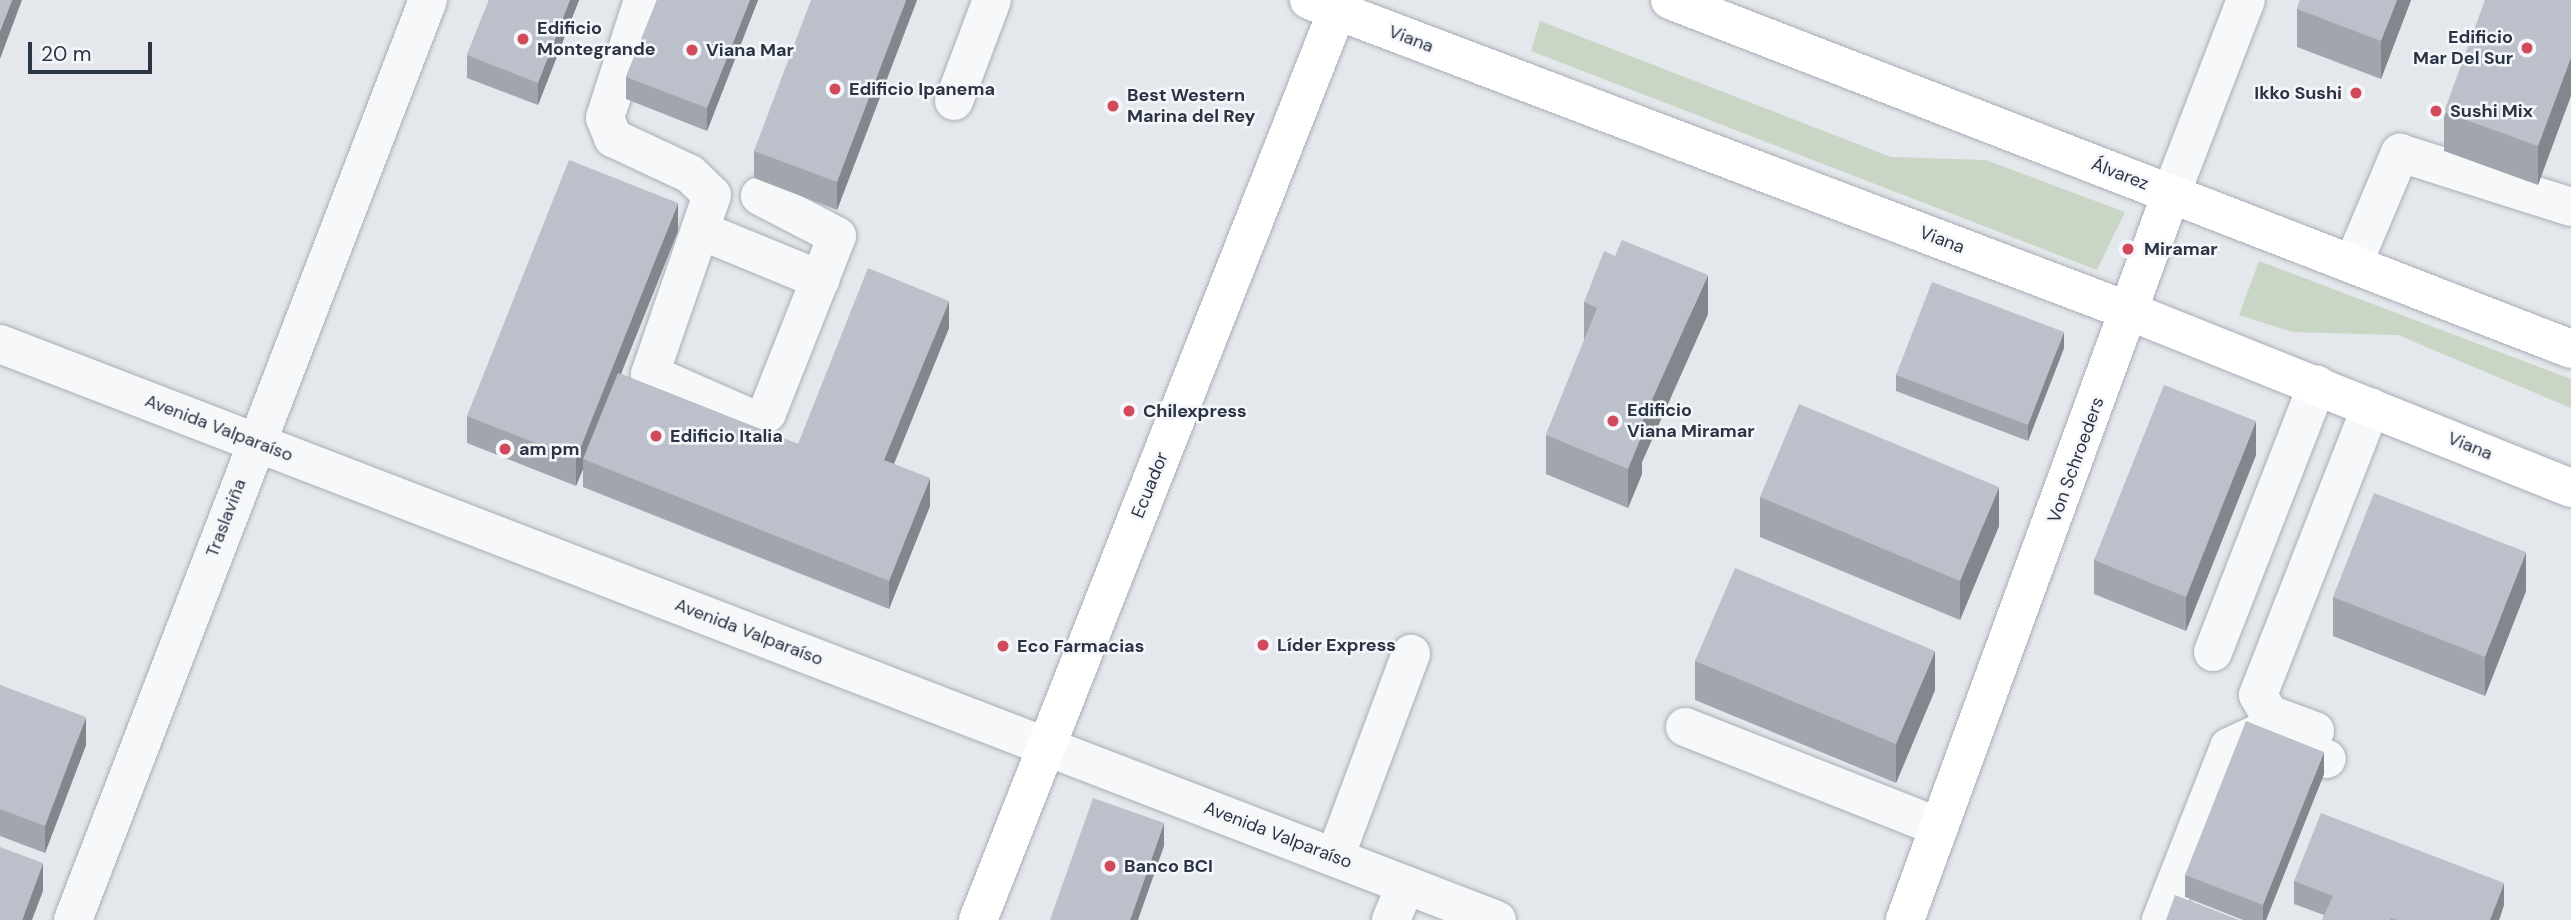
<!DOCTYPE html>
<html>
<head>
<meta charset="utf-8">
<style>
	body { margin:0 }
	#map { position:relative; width:2571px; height:920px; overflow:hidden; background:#e4e7ec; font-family:"DM Sans",sans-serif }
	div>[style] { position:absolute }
	.green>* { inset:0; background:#c9d6c5 }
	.roads { filter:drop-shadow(0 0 2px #a9aeb7) drop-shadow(0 0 2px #a9aeb7) }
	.minor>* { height:38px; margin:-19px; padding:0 19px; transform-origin:19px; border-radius:19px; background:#f7f8fa }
	.major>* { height:38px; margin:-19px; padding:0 19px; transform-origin:19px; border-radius:19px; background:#fff }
	.wall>* { inset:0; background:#a1a5ae }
	.shaded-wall>* { inset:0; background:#83868d }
	.building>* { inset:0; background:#bbc0ca }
	.dots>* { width:19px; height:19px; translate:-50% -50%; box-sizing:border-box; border:4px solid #f4f6f9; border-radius:50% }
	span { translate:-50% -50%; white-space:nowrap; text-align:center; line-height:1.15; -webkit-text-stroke:5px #f4f6f9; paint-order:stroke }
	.poi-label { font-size:18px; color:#2b3445; font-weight:700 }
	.left { translate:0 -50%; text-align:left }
	.right { translate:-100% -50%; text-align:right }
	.street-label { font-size:18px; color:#2b3445 }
	.scale { position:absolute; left:28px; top:42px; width:124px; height:32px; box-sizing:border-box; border:4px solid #2b3445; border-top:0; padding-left:9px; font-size:21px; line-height:24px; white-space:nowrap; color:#2b3445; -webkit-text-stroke:5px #f4f6f9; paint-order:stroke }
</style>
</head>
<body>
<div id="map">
	<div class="green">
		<i style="clip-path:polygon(1540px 21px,1891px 157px,1986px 160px,2125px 212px,2097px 270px,1531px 51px)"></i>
		<i style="clip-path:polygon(2259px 261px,2571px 379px,2571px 408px,2398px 335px,2292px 332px,2239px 315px)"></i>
	</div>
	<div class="roads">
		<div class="minor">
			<i style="left:643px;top:0;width:124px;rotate:107.9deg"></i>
			<i style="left:605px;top:118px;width:22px;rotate:68deg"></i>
			<i style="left:613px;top:138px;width:85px;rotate:25.1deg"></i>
			<i style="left:690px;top:174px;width:30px;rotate:44deg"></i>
			<i style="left:712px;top:195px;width:189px;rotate:109.1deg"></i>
			<i style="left:650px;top:374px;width:115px;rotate:23.7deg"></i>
			<i style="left:755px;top:420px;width:14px;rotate:-30deg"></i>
			<i style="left:767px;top:413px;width:190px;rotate:-68.4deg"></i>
			<i style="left:837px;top:236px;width:87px;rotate:-152.5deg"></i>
			<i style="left:954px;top:101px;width:108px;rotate:-69.4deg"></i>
			<i style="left:2171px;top:194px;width:208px;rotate:-68.9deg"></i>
			<i style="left:704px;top:232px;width:126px;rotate:22.3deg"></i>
			<i style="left:2353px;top:264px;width:121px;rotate:-67.1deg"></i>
			<i style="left:2400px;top:153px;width:179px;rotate:17.5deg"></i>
			<i style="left:0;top:344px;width:1604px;rotate:21.05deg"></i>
			<i style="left:2213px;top:652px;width:287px;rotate:-68.7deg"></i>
			<i style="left:1685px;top:727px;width:273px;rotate:21.5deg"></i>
			<i style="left:2315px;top:731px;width:49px;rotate:-159.7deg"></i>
			<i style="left:2269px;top:714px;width:22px;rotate:-120deg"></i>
			<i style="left:2258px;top:695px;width:309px;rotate:-68.6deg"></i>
			<i style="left:1335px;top:857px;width:217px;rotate:-69.5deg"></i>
			<i style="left:73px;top:920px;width:986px;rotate:-68.9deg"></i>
			<i style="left:1391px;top:920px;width:38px;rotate:-67deg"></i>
			<i style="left:2161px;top:920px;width:186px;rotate:-68.5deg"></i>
			<i style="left:2229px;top:747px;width:31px;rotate:-25deg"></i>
			<i style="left:2257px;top:734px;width:74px;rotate:19.7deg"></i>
		</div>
		<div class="major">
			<i style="left:1309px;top:0;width:879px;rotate:20.78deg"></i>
			<i style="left:2131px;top:312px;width:474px;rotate:21.8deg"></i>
			<i style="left:1670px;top:0;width:966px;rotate:21.17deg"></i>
			<i style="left:978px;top:920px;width:977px;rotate:-68.45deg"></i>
			<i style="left:1905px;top:920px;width:773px;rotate:-69.88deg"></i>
		</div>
	</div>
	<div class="wall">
		<i style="clip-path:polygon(489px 0,579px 0,538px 105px,467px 78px,467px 55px)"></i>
		<i style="clip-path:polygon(657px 0,758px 0,707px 131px,626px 99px,626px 77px)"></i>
		<i style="clip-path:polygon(917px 0,837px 210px,754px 178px,754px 151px)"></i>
		<i style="clip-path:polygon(2300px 0,2411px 0,2381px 79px,2297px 47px,2297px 9px)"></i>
		<i style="clip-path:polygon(2571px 0,2538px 185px,2444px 151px,2444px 112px)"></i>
		<i style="clip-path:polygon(678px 231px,621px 374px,798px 444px,949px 328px,894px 464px,930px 506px,889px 609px,583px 487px,583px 469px,576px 486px,467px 443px,467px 416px)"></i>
		<i style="clip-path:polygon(1584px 302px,1708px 314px,1642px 462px,1642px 474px,1628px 508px,1546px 474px,1546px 435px,1584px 341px)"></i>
		<i style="clip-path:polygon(2064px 348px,2028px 441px,1896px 391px,1896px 375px)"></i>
		<i style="clip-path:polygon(2256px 455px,2186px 631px,2094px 594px,2094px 560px)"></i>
		<i style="clip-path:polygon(1760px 497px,1999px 526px,1960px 620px,1760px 537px)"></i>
		<i style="clip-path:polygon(2526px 591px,2485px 696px,2333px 636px,2333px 597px)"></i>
		<i style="clip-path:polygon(1695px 661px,1935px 690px,1896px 783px,1695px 700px)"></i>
		<i style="clip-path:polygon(0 685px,86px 745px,45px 853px,0 836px)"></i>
		<i style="clip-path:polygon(2324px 774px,2266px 920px,2243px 920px,2185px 897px,2185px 875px)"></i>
		<i style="clip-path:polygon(2294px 881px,2504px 905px,2499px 920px,2322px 920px,2324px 915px,2294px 904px)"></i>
	</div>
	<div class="shaded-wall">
		<i style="clip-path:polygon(12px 0,22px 0,0 59px,0 31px)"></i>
		<i style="clip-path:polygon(570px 0,579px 0,538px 105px,538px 83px)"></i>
		<i style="clip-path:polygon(750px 0,758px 0,707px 131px,707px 108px)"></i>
		<i style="clip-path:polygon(906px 0,917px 0,837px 210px,837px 182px)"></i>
		<i style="clip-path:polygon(2397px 0,2411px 0,2381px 79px,2381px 41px)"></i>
		<i style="clip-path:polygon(2571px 57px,2571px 96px,2538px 185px,2538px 146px)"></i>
		<i style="clip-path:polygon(678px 203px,678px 231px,586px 461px,583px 459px,583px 469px,576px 486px,576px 459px)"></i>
		<i style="clip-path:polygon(1708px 275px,1708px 314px,1642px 462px,1642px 474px,1628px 508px,1628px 469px,1637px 433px)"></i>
		<i style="clip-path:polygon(949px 301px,949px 328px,884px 488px,884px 460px)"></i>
		<i style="clip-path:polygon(2064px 332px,2064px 348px,2028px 441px,2028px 425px)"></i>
		<i style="clip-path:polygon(2256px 421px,2256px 455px,2186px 631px,2186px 597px)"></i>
		<i style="clip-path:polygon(930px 478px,930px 506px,889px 609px,889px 581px)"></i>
		<i style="clip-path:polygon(1999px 487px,1999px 526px,1960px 620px,1960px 581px)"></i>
		<i style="clip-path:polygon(2526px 552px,2526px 591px,2485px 696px,2485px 657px)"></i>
		<i style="clip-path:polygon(1935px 651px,1935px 690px,1896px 783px,1896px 744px)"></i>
		<i style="clip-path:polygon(86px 717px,86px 745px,45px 853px,45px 826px)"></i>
		<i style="clip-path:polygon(2324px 752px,2324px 774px,2266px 920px,2263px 920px,2263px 905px)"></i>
		<i style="clip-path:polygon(1164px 823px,1164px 846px,1138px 920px,1130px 920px)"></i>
		<i style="clip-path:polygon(43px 863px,43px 891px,32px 920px,22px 920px)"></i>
		<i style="clip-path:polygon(2504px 883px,2504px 905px,2499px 920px,2490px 920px)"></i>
	</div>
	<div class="building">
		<i style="clip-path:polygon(0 0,12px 0,0 31px)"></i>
		<i style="clip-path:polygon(489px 0,570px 0,538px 83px,467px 55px)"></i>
		<i style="clip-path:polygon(657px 0,750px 0,707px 108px,626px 77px)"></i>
		<i style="clip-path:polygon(811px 0,906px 0,837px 182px,754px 151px)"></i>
		<i style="clip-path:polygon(2300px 0,2397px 0,2381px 41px,2297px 9px)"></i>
		<i style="clip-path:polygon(2485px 0,2571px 0,2571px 57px,2538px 146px,2444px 112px)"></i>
		<i style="clip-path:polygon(569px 160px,678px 203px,576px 459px,467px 416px)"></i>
		<i style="clip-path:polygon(1622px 240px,1708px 275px,1637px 433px,1642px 435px,1628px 469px,1546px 435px,1597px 308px,1584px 302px,1604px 251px,1615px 256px)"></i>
		<i style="clip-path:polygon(868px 268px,949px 301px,884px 460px,930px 478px,889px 581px,583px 459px,618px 373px,798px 444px)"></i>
		<i style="clip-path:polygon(1932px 282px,2064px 332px,2028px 425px,1896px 375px)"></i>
		<i style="clip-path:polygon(2164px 385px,2256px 421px,2186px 597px,2094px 560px)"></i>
		<i style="clip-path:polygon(1799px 404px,1999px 487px,1960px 581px,1760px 497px)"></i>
		<i style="clip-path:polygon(2374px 493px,2526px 552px,2485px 657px,2333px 597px)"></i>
		<i style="clip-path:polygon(1735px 568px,1935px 651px,1896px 744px,1695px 661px)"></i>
		<i style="clip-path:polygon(0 685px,86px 717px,45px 826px,0 809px)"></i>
		<i style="clip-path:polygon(2246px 721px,2324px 752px,2263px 905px,2185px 875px)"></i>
		<i style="clip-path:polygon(1093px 798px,1164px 823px,1130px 920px,1050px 920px)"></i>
		<i style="clip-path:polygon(2321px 813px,2504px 883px,2490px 920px,2397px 920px,2391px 918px,2390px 920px,2322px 920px,2333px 896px,2294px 881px)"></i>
		<i style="clip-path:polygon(0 847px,43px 863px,22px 920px,0 920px)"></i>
		<i style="clip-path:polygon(2175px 895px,2239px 920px,2166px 920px)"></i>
	</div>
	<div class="dots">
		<i style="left:523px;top:39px;background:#d1495b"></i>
		<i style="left:2527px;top:48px;background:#d1495b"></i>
		<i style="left:692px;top:50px;background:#d1495b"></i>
		<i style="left:835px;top:89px;background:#d1495b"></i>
		<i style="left:2356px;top:93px;background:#d1495b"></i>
		<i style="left:1113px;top:106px;background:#d1495b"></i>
		<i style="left:2436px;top:111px;background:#d1495b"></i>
		<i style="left:2128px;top:249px;background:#d1495b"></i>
		<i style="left:1129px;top:411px;background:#d1495b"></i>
		<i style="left:1613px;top:421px;background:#d1495b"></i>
		<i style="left:656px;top:436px;background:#d1495b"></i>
		<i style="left:505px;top:449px;background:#d1495b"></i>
		<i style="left:1263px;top:645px;background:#d1495b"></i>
		<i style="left:1003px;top:646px;background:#d1495b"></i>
		<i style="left:1110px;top:866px;background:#d1495b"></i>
	</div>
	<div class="poi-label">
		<span class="left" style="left:537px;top:39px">Edificio<br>Montegrande</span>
		<span class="right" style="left:2513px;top:48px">Edificio<br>Mar Del Sur</span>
		<span class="left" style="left:706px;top:50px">Viana Mar</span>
		<span class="left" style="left:849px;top:89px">Edificio Ipanema</span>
		<span class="right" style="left:2342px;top:93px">Ikko Sushi</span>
		<span class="left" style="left:1127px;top:106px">Best Western<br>Marina del Rey</span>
		<span class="left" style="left:2450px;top:111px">Sushi Mix</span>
		<span class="left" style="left:2144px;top:249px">Miramar</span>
		<span class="left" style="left:1143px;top:411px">Chilexpress</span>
		<span class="left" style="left:1627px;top:421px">Edificio<br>Viana Miramar</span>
		<span class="left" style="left:670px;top:436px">Edificio Italia</span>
		<span class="left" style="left:519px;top:449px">am pm</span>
		<span class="left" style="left:1277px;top:645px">Líder Express</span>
		<span class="left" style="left:1017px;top:646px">Eco Farmacias</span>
		<span class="left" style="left:1124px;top:866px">Banco BCI</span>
	</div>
	<div class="street-label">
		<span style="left:1411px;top:39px;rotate:21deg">Viana</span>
		<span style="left:2120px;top:174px;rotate:21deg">Álvarez</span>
		<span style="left:1942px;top:240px;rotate:21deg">Viana</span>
		<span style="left:219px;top:428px;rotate:21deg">Avenida Valparaíso</span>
		<span style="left:2470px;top:446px;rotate:22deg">Viana</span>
		<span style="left:2076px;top:460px;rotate:-70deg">Von Schroeders</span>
		<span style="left:1150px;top:485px;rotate:-68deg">Ecuador</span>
		<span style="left:226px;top:518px;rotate:-69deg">Traslaviña</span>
		<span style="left:749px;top:632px;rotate:21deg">Avenida Valparaíso</span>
		<span style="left:1278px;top:835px;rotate:21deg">Avenida Valparaíso</span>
	</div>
	<div class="scale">20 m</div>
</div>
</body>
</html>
